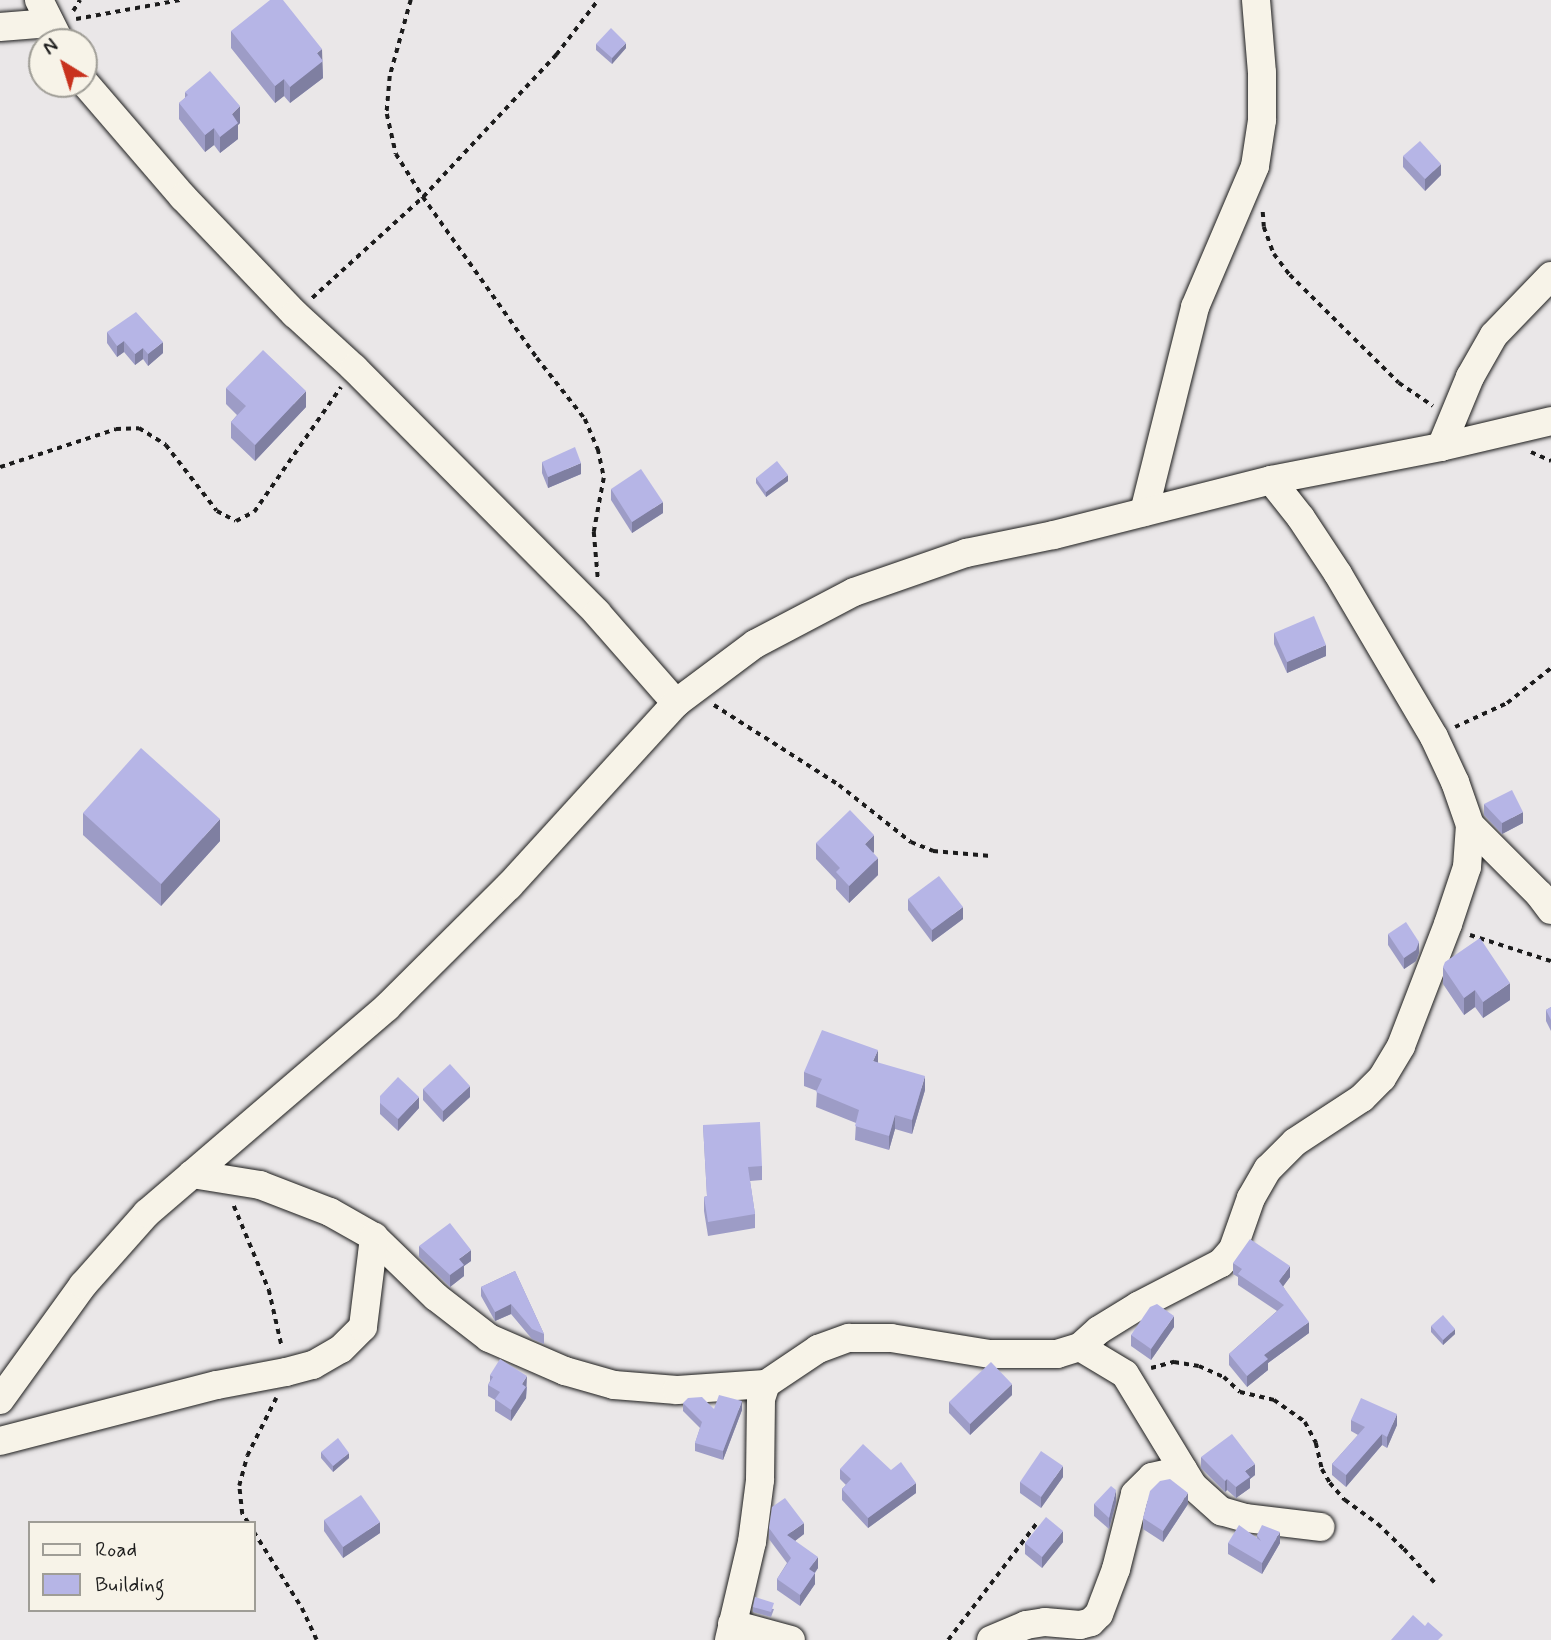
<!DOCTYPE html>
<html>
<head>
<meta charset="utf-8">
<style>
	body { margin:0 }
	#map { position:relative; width:1551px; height:1640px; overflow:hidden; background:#eae7e8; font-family:Mynerve,sans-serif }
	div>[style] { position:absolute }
	.path>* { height:3.5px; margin-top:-1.75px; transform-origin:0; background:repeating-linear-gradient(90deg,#1c1c1c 0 5px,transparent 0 10px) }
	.roads { filter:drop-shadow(0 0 2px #1c1c1c) drop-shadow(0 0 2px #1c1c1c) }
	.minor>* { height:28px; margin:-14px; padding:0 14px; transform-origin:14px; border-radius:14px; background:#f7f3e8 }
	.wall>* { inset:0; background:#9d9cc6 }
	.shaded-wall>* { inset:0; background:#7f7fa1 }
	.building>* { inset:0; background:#b6b5e6 }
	span { translate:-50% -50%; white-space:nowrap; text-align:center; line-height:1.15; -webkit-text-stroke:7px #f7f3e8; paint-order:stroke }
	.legend { position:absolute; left:28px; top:1521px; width:228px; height:91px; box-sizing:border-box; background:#f7f3e8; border:2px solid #9f9d96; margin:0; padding:9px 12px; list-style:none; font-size:21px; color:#1c1c1c }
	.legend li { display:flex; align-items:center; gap:14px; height:35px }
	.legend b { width:35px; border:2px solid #9f9d96 }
	.north { position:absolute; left:28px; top:28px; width:70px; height:70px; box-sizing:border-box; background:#f7f3e8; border:2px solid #9f9d96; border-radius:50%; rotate:322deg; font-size:19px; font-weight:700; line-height:28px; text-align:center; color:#1c1c1c }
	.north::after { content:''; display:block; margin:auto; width:24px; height:32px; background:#c8321e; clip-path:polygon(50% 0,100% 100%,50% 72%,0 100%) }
</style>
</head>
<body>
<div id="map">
	<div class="path">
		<i style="left:411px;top:0;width:79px;rotate:105.4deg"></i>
		<i style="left:390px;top:76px;width:38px;rotate:95deg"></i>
		<i style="left:387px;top:114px;width:41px;rotate:77.3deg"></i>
		<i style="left:396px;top:154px;width:51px;rotate:57.9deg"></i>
		<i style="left:423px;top:197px;width:197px;rotate:54.7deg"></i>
		<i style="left:537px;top:358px;width:78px;rotate:51.8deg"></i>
		<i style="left:585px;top:419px;width:33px;rotate:67deg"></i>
		<i style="left:598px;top:449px;width:30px;rotate:78deg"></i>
		<i style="left:604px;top:478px;width:55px;rotate:100.5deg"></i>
		<i style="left:594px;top:532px;width:47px;rotate:85.1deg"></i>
		<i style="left:73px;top:11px;width:13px;rotate:-58deg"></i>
		<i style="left:76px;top:19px;width:107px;rotate:-10.3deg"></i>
		<i style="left:1263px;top:212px;width:15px;rotate:86deg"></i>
		<i style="left:1264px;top:227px;width:29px;rotate:70deg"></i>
		<i style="left:1274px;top:254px;width:26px;rotate:53deg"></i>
		<i style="left:1290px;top:275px;width:153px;rotate:44.7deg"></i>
		<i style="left:1399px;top:383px;width:41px;rotate:34.1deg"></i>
		<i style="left:312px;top:298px;width:150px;rotate:-42.3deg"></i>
		<i style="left:423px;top:197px;width:195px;rotate:-46.9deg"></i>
		<i style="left:556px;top:55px;width:69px;rotate:-52.6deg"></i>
		<i style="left:1531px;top:452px;width:22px;rotate:24deg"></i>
		<i style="left:0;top:467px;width:122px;rotate:-18.1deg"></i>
		<i style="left:116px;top:429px;width:23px;rotate:-2deg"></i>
		<i style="left:139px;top:428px;width:32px;rotate:32deg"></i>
		<i style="left:166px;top:445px;width:83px;rotate:52.3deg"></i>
		<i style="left:217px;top:511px;width:21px;rotate:28deg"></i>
		<i style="left:236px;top:521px;width:20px;rotate:-27deg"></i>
		<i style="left:254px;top:512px;width:152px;rotate:-55.2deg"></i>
		<i style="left:714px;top:705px;width:148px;rotate:32.6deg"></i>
		<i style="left:839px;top:785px;width:92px;rotate:38.4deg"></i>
		<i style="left:911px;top:842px;width:24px;rotate:22deg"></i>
		<i style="left:933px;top:851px;width:58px;rotate:4.9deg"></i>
		<i style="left:1455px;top:727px;width:57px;rotate:-24.8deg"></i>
		<i style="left:1507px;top:703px;width:56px;rotate:-38.5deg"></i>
		<i style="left:1470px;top:935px;width:85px;rotate:17.8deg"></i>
		<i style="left:234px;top:1206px;width:91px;rotate:67.4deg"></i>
		<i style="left:269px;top:1290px;width:58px;rotate:77.2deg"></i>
		<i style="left:1151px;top:1368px;width:24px;rotate:-15deg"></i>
		<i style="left:1174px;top:1362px;width:25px;rotate:9deg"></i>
		<i style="left:1199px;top:1366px;width:27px;rotate:24deg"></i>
		<i style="left:1224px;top:1377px;width:22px;rotate:43deg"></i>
		<i style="left:1240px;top:1392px;width:35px;rotate:13deg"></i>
		<i style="left:1274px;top:1400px;width:38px;rotate:35deg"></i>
		<i style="left:1305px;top:1422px;width:24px;rotate:62deg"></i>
		<i style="left:1316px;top:1443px;width:27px;rotate:77deg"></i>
		<i style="left:1322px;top:1469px;width:16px;rotate:60deg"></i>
		<i style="left:1330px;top:1483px;width:23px;rotate:49deg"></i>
		<i style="left:1345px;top:1500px;width:41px;rotate:36deg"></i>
		<i style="left:1378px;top:1524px;width:36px;rotate:44deg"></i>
		<i style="left:1404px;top:1549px;width:46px;rotate:47.6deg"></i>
		<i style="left:248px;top:1523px;width:11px;rotate:-124deg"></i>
		<i style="left:242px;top:1514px;width:28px;rotate:-96deg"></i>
		<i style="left:239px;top:1486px;width:31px;rotate:-75deg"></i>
		<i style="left:247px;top:1456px;width:65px;rotate:-63.4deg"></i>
		<i style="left:254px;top:1532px;width:90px;rotate:57.7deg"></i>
		<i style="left:302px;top:1608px;width:35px;rotate:65deg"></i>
		<i style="left:948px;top:1640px;width:146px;rotate:-52.8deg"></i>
	</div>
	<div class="roads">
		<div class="minor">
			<i style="left:39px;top:0;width:47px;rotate:63.4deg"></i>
			<i style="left:0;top:27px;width:50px;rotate:-4.6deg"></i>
			<i style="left:84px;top:82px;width:152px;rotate:49.3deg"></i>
			<i style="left:183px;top:197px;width:162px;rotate:46.3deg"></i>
			<i style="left:295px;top:314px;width:80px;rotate:42.5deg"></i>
			<i style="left:354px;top:368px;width:345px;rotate:45.2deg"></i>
			<i style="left:597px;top:613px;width:120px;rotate:48.7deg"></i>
			<i style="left:1441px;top:447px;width:76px;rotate:-67.5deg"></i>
			<i style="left:1470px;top:377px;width:48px;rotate:-60.3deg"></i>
			<i style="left:1494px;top:335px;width:82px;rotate:-46deg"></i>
			<i style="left:1271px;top:480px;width:48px;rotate:51.7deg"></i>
			<i style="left:1301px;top:518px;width:67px;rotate:56.5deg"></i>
			<i style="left:1338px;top:574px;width:189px;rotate:59.5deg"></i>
			<i style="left:1434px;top:737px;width:50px;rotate:65deg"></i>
			<i style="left:1455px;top:782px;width:46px;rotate:70.8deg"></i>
			<i style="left:1470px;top:825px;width:98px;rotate:45deg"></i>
			<i style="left:1539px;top:894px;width:20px;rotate:53deg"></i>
			<i style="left:1144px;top:512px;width:211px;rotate:-76deg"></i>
			<i style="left:1195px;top:307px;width:153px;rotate:-66.9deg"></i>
			<i style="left:1255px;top:166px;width:47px;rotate:-81.3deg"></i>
			<i style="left:1262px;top:120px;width:47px;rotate:-90deg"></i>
			<i style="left:1262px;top:73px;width:73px;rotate:-94.7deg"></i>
			<i style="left:192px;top:1174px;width:69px;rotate:9.2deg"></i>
			<i style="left:260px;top:1185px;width:75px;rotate:21.1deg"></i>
			<i style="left:330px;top:1212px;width:51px;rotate:29.6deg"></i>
			<i style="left:374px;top:1237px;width:86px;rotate:44.1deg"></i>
			<i style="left:436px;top:1297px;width:67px;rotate:37.7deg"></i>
			<i style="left:489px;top:1338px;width:83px;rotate:23.5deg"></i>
			<i style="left:565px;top:1371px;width:51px;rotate:15.9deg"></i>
			<i style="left:614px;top:1385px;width:63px;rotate:4.5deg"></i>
			<i style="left:677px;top:1390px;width:89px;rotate:-3.9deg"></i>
			<i style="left:1080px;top:1347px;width:52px;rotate:31deg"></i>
			<i style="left:1125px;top:1374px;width:131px;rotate:58.7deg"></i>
			<i style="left:1193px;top:1486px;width:38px;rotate:42deg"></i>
			<i style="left:1221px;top:1511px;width:26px;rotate:16deg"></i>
			<i style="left:1246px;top:1518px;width:75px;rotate:6.9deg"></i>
			<i style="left:0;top:1400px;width:142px;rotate:-54.2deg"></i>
			<i style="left:83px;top:1285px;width:96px;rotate:-48.4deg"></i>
			<i style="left:147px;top:1213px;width:316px;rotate:-40.6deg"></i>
			<i style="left:387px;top:1007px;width:172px;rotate:-44.8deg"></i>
			<i style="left:509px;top:886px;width:248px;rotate:-47.6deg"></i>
			<i style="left:676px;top:703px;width:99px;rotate:-36.8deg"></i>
			<i style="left:755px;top:644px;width:112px;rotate:-27.7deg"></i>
			<i style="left:854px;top:592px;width:119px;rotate:-19.2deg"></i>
			<i style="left:966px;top:553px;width:90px;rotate:-11.6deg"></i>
			<i style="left:1054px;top:535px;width:224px;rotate:-14.2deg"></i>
			<i style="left:1271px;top:480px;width:173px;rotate:-11deg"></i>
			<i style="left:1441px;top:447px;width:113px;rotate:-13.3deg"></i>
			<i style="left:0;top:1441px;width:224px;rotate:-14.5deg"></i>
			<i style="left:217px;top:1385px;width:70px;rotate:-10.7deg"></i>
			<i style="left:286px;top:1372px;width:28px;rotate:-15deg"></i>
			<i style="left:313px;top:1365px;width:32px;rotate:-30deg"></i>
			<i style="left:341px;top:1349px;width:31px;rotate:-45deg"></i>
			<i style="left:363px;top:1327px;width:91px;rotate:-83deg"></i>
			<i style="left:732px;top:1624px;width:61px;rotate:15.2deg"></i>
			<i style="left:729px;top:1640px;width:101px;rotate:-76.8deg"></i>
			<i style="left:752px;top:1542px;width:63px;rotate:-82.6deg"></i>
			<i style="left:760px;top:1480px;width:81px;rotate:-89.3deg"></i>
			<i style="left:761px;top:1399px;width:16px;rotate:-72deg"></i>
			<i style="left:766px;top:1384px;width:63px;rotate:-33.9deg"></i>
			<i style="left:818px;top:1349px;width:33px;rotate:-20deg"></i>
			<i style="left:849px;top:1338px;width:42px"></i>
			<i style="left:891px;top:1338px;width:100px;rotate:9.2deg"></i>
			<i style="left:990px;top:1354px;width:67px"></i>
			<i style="left:1057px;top:1354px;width:24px;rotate:-17deg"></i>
			<i style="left:1080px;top:1347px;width:25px;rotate:-42deg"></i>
			<i style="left:1099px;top:1330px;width:46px;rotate:-31.6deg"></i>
			<i style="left:1138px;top:1306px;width:93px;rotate:-27.4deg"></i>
			<i style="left:1221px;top:1263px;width:18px;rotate:-49deg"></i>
			<i style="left:1233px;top:1249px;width:54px;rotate:-70.6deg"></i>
			<i style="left:1251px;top:1198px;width:34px;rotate:-60deg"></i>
			<i style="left:1268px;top:1169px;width:38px;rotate:-45deg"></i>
			<i style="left:1295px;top:1142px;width:80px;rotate:-33.3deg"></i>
			<i style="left:1362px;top:1098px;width:28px;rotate:-45deg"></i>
			<i style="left:1382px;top:1078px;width:37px;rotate:-59deg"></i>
			<i style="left:1401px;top:1046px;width:131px;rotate:-68.9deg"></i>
			<i style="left:1448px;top:924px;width:60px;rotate:-71.6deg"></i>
			<i style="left:1467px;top:867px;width:42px;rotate:-85.9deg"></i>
			<i style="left:991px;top:1640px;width:38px;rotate:-23deg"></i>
			<i style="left:1026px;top:1625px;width:19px;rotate:-9deg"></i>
			<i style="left:1045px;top:1622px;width:35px;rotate:5deg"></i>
			<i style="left:1080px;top:1625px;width:11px;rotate:-15deg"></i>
			<i style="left:1091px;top:1622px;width:11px;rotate:-45deg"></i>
			<i style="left:1099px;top:1614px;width:48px;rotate:-69.3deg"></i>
			<i style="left:1116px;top:1569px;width:77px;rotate:-75.8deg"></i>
			<i style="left:1135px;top:1494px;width:24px;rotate:-45deg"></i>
			<i style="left:1152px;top:1477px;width:32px;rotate:-13deg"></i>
		</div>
	</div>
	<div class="wall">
		<i style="clip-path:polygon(231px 31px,322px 60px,323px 78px,290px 103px,284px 96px,275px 103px,231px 48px)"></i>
		<i style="clip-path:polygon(596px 44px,626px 48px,612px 64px,596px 50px)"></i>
		<i style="clip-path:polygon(185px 92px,240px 123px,238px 125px,238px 139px,220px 153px,214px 145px,205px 152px,179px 119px,179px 103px,185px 98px)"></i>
		<i style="clip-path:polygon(1403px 156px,1441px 175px,1425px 191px,1403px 167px)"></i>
		<i style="clip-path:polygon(107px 332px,163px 353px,148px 366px,143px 359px,135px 365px,124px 352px,117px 357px,107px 343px)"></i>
		<i style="clip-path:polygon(226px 388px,306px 407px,255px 461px,231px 438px,231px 422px,237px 415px,226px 404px)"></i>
		<i style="clip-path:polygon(542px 462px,581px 474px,548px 488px,542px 473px)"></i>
		<i style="clip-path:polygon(756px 478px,788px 481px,766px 497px,756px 483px)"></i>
		<i style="clip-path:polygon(611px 489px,663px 513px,632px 533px,611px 500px)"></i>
		<i style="clip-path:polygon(1274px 633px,1326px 656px,1287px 673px,1274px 644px)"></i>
		<i style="clip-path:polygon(1484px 804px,1523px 823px,1502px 834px,1484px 815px)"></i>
		<i style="clip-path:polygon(83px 813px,220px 841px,161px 906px,83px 835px)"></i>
		<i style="clip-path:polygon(816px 843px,874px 852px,873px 853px,878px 875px,849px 903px,836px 889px,836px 880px,816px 859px)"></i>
		<i style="clip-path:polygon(908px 899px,963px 919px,932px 942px,908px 910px)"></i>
		<i style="clip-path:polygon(1388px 934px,1419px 953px,1416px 961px,1404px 969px,1388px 945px)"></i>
		<i style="clip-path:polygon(1443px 967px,1510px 1000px,1483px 1018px,1475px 1007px,1464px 1015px,1443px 984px)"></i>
		<i style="clip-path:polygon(1551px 1007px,1551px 1031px,1546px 1021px,1546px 1010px)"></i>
		<i style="clip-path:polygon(878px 1063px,925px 1090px,912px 1134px,895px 1129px,889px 1150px,855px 1140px,856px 1123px,816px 1107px,817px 1091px,804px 1086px,804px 1072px)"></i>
		<i style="clip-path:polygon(423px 1089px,470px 1097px,443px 1122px,423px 1100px)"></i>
		<i style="clip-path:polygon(380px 1096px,419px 1108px,398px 1131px,380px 1114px)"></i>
		<i style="clip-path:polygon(703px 1125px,762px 1166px,762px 1180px,750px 1181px,755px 1214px,755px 1228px,708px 1236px,704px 1211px,704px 1197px,707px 1196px)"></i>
		<i style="clip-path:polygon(419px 1246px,471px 1261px,464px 1266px,464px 1276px,450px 1287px,419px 1257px)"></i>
		<i style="clip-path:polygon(1233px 1263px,1290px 1277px,1283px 1286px,1309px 1333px,1268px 1363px,1268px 1370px,1247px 1387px,1229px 1365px,1229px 1354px,1277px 1311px,1238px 1285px,1238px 1277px,1233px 1274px)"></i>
		<i style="clip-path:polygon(515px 1271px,544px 1334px,544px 1344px,532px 1339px,511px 1314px,495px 1321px,481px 1296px,481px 1287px)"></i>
		<i style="clip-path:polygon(1431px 1326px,1455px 1334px,1443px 1345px,1431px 1332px)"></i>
		<i style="clip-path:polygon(1174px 1327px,1151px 1360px,1131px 1346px,1131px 1335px)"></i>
		<i style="clip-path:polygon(490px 1375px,527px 1387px,526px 1398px,511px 1421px,495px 1411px,495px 1400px,488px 1396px,488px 1385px,490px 1381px)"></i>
		<i style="clip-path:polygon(1012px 1395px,970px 1435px,949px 1413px,949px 1402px)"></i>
		<i style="clip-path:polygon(683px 1403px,714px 1409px,742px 1410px,723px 1460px,695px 1451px,695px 1443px,700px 1428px,683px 1411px)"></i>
		<i style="clip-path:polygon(1351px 1420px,1397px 1425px,1387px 1448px,1382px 1445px,1346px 1487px,1332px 1475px,1332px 1464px,1358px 1435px,1351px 1431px)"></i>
		<i style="clip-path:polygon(321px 1452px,349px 1458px,333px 1472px,321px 1458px)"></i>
		<i style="clip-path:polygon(1201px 1457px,1255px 1475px,1250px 1479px,1250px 1488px,1236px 1498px,1227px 1490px,1225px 1492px,1201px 1468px)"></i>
		<i style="clip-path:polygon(840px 1469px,916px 1493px,868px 1528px,842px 1500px,842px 1489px,846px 1485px,840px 1479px)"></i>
		<i style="clip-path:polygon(1063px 1477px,1041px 1508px,1020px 1493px,1020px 1482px)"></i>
		<i style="clip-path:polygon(1116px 1502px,1109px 1529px,1094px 1516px,1094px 1504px)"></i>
		<i style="clip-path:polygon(1188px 1504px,1163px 1542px,1143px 1529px,1143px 1518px)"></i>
		<i style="clip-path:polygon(324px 1520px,380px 1533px,343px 1558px,324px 1531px)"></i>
		<i style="clip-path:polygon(769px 1528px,804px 1534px,795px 1541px,818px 1568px,815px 1573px,815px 1584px,800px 1606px,777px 1590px,777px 1579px,787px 1563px,769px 1539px)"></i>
		<i style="clip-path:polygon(1257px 1535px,1280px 1543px,1262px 1574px,1228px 1554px,1228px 1543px,1257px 1538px)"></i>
		<i style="clip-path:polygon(1063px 1542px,1042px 1568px,1025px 1554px,1025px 1543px)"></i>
		<i style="clip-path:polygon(753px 1607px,774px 1609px,771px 1617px,753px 1612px)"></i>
	</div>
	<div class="shaded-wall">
		<i style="clip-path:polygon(626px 43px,626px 48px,612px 64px,612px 58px)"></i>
		<i style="clip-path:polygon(322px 49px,323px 78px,290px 103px,290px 87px,317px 53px)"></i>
		<i style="clip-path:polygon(284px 79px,284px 96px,275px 103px,275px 86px)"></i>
		<i style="clip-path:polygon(240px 106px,240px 123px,238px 125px,238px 139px,220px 153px,220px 137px,232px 114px)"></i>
		<i style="clip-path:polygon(214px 128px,214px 145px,205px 152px,205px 135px)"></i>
		<i style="clip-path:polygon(1441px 164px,1441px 175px,1425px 191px,1425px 179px)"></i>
		<i style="clip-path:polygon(124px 341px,124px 352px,117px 357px,117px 346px)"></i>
		<i style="clip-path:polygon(163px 342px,163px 353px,148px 366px,148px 354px)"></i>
		<i style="clip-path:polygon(143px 348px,143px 359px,135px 365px,135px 354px)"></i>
		<i style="clip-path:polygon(306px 391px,306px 407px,255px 461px,255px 445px)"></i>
		<i style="clip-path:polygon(581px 463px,581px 474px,548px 488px,548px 477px)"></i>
		<i style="clip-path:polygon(788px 475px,788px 481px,766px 497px,766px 492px)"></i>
		<i style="clip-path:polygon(663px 502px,663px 513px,632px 533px,632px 522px)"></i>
		<i style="clip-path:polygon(1326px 645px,1326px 656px,1287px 673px,1287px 662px)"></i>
		<i style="clip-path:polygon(1523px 812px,1523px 823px,1502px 834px,1502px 823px)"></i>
		<i style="clip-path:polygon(220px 819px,220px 841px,161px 906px,161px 884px)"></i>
		<i style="clip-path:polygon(874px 835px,874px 852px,865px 861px,865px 844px)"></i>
		<i style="clip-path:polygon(878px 858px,878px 875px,849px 903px,849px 886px)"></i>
		<i style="clip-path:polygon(963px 907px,963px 919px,932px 942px,932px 930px)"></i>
		<i style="clip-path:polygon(1419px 942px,1419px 953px,1416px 961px,1404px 969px,1404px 958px)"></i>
		<i style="clip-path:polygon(1510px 983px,1510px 1000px,1483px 1018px,1483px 1002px)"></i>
		<i style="clip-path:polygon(1475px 990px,1475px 1007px,1464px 1015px,1464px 998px)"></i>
		<i style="clip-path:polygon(878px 1050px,878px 1064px,873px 1061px)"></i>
		<i style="clip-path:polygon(925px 1076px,925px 1090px,912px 1134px,912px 1120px)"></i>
		<i style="clip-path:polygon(470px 1086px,470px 1097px,443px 1122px,443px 1111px)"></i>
		<i style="clip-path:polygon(419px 1097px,419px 1108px,398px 1131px,398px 1119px)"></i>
		<i style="clip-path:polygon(895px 1115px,895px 1129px,889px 1150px,889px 1136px)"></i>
		<i style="clip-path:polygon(471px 1250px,471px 1261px,464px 1266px,464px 1276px,450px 1287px,450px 1275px,459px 1259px)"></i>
		<i style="clip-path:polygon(1290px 1266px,1290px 1277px,1279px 1292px,1279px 1281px)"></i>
		<i style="clip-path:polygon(511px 1304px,511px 1314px,495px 1321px,495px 1312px)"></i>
		<i style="clip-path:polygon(1174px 1316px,1174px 1327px,1151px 1360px,1151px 1349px)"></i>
		<i style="clip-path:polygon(1309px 1322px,1309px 1333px,1268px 1363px,1268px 1370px,1247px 1387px,1247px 1376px,1264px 1355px)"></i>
		<i style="clip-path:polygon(1455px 1329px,1455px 1334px,1443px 1345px,1443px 1340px)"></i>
		<i style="clip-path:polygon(527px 1376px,526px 1398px,511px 1421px,511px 1410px,522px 1384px)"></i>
		<i style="clip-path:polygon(1012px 1384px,1012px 1395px,970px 1435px,970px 1424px)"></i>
		<i style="clip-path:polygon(742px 1401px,742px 1410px,723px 1460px,723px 1451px)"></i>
		<i style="clip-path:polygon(1397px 1414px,1397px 1425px,1387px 1448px,1387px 1437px)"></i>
		<i style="clip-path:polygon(1382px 1434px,1382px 1445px,1346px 1487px,1346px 1475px)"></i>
		<i style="clip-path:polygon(349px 1453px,349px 1458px,333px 1472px,333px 1466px)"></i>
		<i style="clip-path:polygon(1255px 1464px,1255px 1475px,1250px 1479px,1250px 1488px,1236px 1498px,1236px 1487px,1245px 1471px)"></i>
		<i style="clip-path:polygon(1063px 1466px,1063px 1477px,1041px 1508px,1041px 1497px)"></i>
		<i style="clip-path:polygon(1227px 1479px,1227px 1490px,1225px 1492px,1225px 1481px)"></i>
		<i style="clip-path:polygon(916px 1483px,916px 1493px,868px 1528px,868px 1518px)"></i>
		<i style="clip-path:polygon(1116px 1490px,1116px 1502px,1109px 1529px,1109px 1518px)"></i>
		<i style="clip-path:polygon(1188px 1493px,1188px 1504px,1163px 1542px,1163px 1531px)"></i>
		<i style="clip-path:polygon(380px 1522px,380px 1533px,343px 1558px,343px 1547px)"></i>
		<i style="clip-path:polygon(804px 1523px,804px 1534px,787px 1547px,787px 1535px)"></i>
		<i style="clip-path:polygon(1063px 1531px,1063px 1542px,1042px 1568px,1042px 1557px)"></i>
		<i style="clip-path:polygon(1280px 1532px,1280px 1543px,1262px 1574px,1262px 1563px)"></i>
		<i style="clip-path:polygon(818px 1557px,818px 1568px,809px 1580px,809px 1569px)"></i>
		<i style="clip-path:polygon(815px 1573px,815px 1584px,800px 1606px,800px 1595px)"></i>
	</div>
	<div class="building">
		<i style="clip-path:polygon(270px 0,283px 0,322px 49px,317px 53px,323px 61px,290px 87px,284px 79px,275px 86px,231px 31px)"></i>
		<i style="clip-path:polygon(611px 28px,626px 43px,612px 58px,596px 44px)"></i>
		<i style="clip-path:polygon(210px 71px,240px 106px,232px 114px,238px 123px,220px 137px,214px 128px,205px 135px,179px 103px,188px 95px,185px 92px)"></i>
		<i style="clip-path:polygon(1420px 141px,1441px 164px,1425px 179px,1403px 156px)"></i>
		<i style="clip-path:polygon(136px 312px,163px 342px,148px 354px,143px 348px,135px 354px,124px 341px,117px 346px,107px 332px)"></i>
		<i style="clip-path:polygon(263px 350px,306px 391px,255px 445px,231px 422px,246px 406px,226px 388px)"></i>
		<i style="clip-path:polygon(575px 447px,581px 463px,548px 477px,542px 462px)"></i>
		<i style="clip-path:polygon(777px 461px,788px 475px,766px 492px,756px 478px)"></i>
		<i style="clip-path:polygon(641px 469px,663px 502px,632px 522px,611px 489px)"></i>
		<i style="clip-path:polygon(1314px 616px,1326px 645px,1287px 662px,1274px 633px)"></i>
		<i style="clip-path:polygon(141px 748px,220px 819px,161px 884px,83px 813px)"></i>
		<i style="clip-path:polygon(1512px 790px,1523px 812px,1502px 823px,1484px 804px)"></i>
		<i style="clip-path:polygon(850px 810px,874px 835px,865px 844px,878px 858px,849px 886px,836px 872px,840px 868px,816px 843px)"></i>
		<i style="clip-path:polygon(939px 876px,963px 907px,932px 930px,908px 899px)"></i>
		<i style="clip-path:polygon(1406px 922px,1419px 942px,1416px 950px,1404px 958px,1388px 934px)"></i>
		<i style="clip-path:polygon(1480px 938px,1510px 983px,1483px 1002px,1475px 990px,1464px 998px,1443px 967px,1445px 962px)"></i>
		<i style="clip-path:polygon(1551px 1007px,1551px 1020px,1546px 1010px)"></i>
		<i style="clip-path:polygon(822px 1030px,878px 1050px,873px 1061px,925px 1076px,912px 1120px,895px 1115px,889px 1136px,855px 1126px,859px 1110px,816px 1092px,822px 1079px,804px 1072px)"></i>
		<i style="clip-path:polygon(450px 1064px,470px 1086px,443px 1111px,423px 1089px)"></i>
		<i style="clip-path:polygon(398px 1077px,419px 1097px,398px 1119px,380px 1103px,380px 1096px)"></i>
		<i style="clip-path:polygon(760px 1122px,762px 1166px,748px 1167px,755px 1214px,708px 1222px,704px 1197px,707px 1196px,703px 1125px)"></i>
		<i style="clip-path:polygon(450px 1223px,471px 1250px,459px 1259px,464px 1265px,450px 1275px,419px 1246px)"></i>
		<i style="clip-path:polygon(1250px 1239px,1290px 1266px,1279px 1281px,1309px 1322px,1264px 1355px,1268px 1359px,1247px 1376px,1229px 1354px,1284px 1305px,1238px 1274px,1242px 1269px,1233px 1263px)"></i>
		<i style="clip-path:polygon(515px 1271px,544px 1334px,532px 1329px,511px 1304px,495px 1312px,481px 1287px)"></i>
		<i style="clip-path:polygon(1157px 1304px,1174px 1316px,1151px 1349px,1131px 1335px,1150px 1307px)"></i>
		<i style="clip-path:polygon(1443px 1315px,1455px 1329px,1443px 1340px,1431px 1326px)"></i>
		<i style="clip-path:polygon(500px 1359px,527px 1376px,522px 1384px,526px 1387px,511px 1410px,495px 1399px,500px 1392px,488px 1385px,493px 1377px,490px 1375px)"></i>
		<i style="clip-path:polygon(991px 1362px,1012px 1384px,970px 1424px,949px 1402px)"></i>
		<i style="clip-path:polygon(719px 1395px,742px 1401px,723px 1451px,695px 1443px,702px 1422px,683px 1403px,688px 1398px,702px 1397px,714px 1409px)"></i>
		<i style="clip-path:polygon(1361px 1398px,1397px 1414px,1387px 1437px,1382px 1434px,1346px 1475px,1332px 1464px,1365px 1427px,1351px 1420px)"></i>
		<i style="clip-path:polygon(1232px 1434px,1255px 1464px,1245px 1471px,1250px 1477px,1236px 1487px,1227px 1479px,1225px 1481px,1201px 1457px)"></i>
		<i style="clip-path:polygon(338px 1438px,349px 1453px,333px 1466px,321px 1452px)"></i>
		<i style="clip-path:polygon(863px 1444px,891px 1470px,901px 1462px,916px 1483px,868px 1518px,842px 1489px,851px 1479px,840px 1469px)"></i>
		<i style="clip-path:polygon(1041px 1451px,1063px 1466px,1041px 1497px,1020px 1482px)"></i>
		<i style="clip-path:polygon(1170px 1479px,1188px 1493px,1163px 1531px,1143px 1518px,1150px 1491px,1160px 1481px)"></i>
		<i style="clip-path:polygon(1111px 1486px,1116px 1490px,1109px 1518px,1094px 1504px)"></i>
		<i style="clip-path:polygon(361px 1495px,380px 1522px,343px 1547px,324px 1520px)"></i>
		<i style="clip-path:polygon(785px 1498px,804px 1523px,787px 1535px,818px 1557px,809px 1569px,815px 1573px,800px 1595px,777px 1579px,791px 1558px,769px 1528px,772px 1507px)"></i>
		<i style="clip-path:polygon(1046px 1517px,1063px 1531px,1042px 1557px,1025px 1543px)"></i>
		<i style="clip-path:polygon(1239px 1525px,1261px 1541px,1257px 1535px,1262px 1525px,1280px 1532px,1262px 1563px,1228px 1543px)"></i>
		<i style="clip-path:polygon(755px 1597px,774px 1603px,771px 1612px,753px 1607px)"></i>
		<i style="clip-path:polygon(1413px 1615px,1425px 1626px,1428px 1622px,1443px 1635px,1438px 1640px,1391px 1640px)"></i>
	</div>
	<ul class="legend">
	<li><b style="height:9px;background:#f7f3e8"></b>Road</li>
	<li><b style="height:19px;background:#b6b5e6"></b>Building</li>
	</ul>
	<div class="north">N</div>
</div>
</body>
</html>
